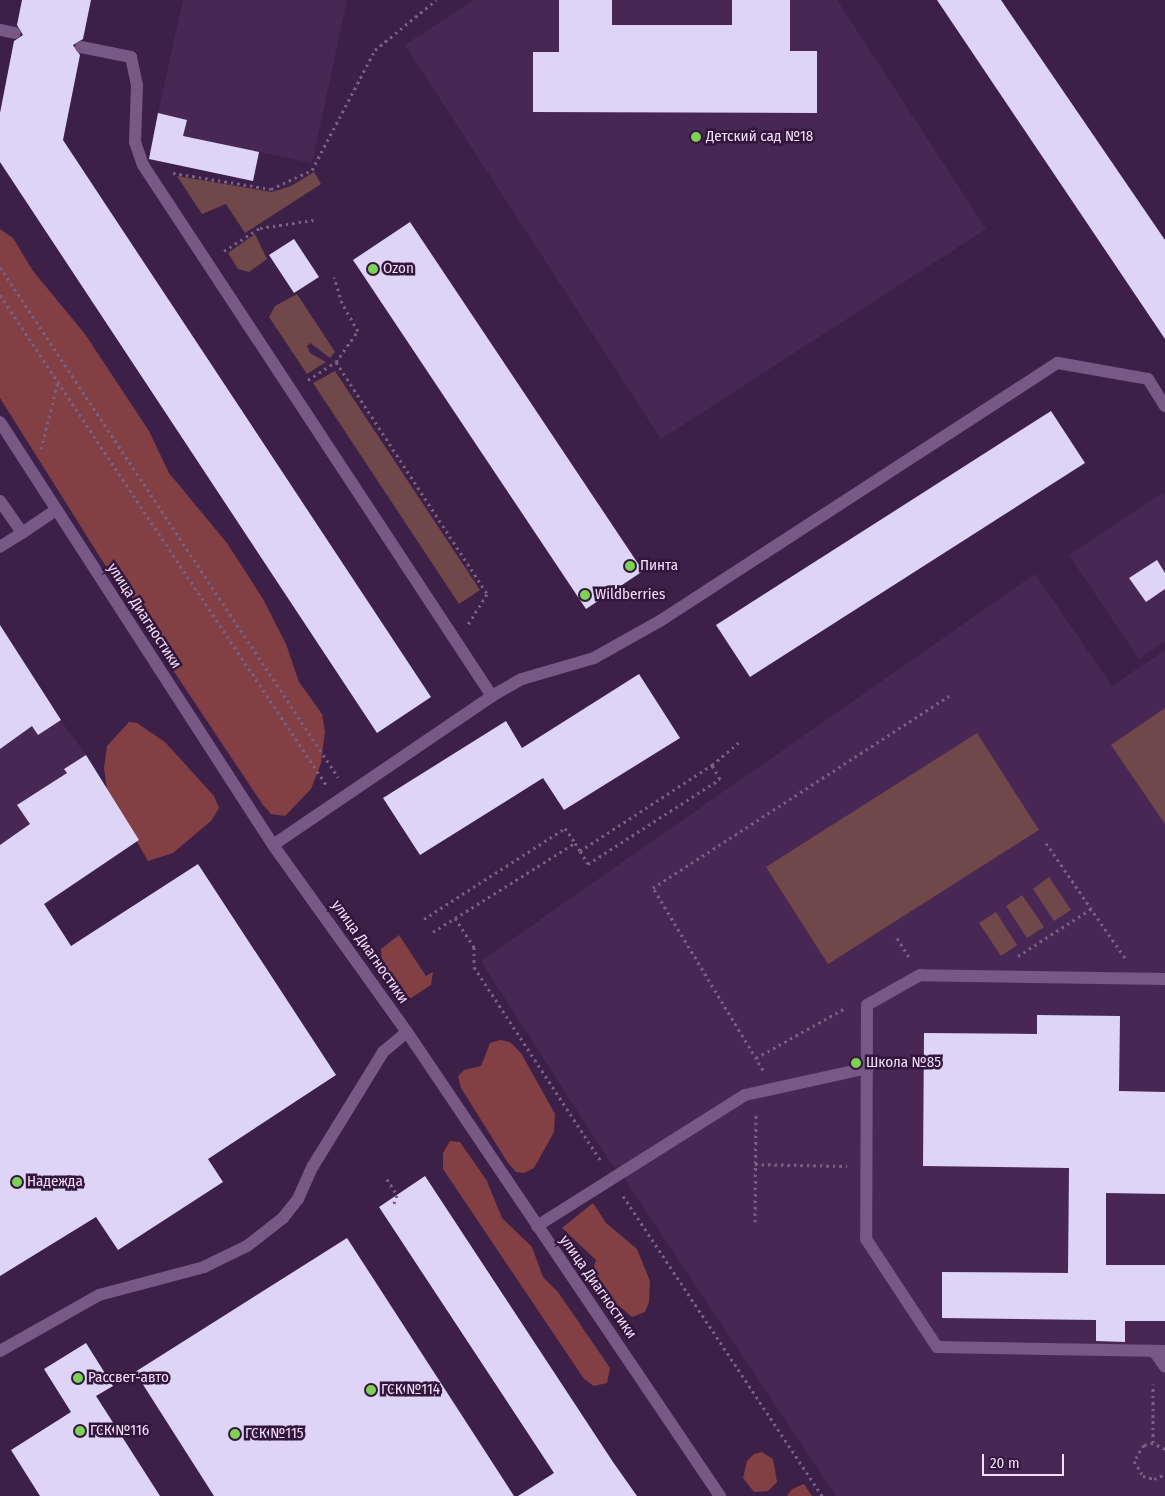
<!DOCTYPE html>
<html>
<head>
<meta charset="utf-8">
<style>
	body { margin:0 }
	#map { position:relative; width:1165px; height:1496px; overflow:hidden; background:#3d2048; font-family:"Fira Sans Condensed",sans-serif }
	div>[style] { position:absolute }
	.built>* { inset:0; background:#492755 }
	.green>* { inset:0; background:#704849 }
	.forest>* { inset:0; background:#823f44 }
	.building>* { inset:0; background:#ddd4f6 }
	.path>* { height:3px; margin-top:-1.5px; transform-origin:0; background:repeating-linear-gradient(90deg,#7a6084 0 2.5px,transparent 0 6.5px) }
	.service>* { height:12px; margin:-6px; padding:0 6px; transform-origin:6px; border-radius:6px; background:#785884 }
	.minor>* { height:12px; margin:-6px; padding:0 6px; transform-origin:6px; border-radius:6px; background:#785884 }
	.dots>* { width:14px; height:14px; translate:-50% -50%; box-sizing:border-box; border:2px solid #33163d; border-radius:50% }
	span { translate:-50% -50%; white-space:nowrap; text-align:center; line-height:1.15; -webkit-text-stroke:5px #33163d; paint-order:stroke }
	.poi-label { font-size:15px; color:#f3e0fa }
	.left { translate:0 -50%; text-align:left }
	.street-label { font-size:15px; color:#f3e0fa }
	.scale { position:absolute; left:982px; top:1454px; width:82px; height:22px; box-sizing:border-box; border:2px solid #f3e0fa; border-top:0; padding-left:6px; font-size:15px; line-height:18px; white-space:nowrap; color:#f3e0fa; -webkit-text-stroke:4px #33163d; paint-order:stroke }
</style>
</head>
<body>
<div id="map">
	<div class="built">
		<i style="clip-path:polygon(183px 0,347px 0,312px 163px,260px 152px,253px 181px,148px 159px)"></i>
		<i style="clip-path:polygon(474px 0,837px 0,986px 229px,661px 439px,405px 45px)"></i>
		<i style="clip-path:polygon(1162px 493px,1165px 497px,1165px 641px,1139px 659px,1069px 555px)"></i>
		<i style="clip-path:polygon(1035px 574px,1112px 686px,1165px 650px,1165px 1496px,836px 1496px,622px 1175px,612px 1165px,481px 961px)"></i>
		<i style="clip-path:polygon(0 638px,86px 755px,139px 840px,0 936px)"></i>
	</div>
	<div class="green">
		<i style="clip-path:polygon(314px 172px,321px 184px,245px 233px,226px 204px,202px 214px,177px 176px,272px 192px,291px 186px)"></i>
		<i style="clip-path:polygon(255px 234px,267px 259px,249px 272px,238px 269px,228px 253px)"></i>
		<i style="clip-path:polygon(297px 294px,335px 352px,330px 358px,310px 343px,307px 346px,310px 353px,326px 362px,307px 374px,269px 317px,275px 306px)"></i>
		<i style="clip-path:polygon(335px 371px,480px 590px,459px 604px,313px 383px)"></i>
		<i style="clip-path:polygon(1165px 708px,1165px 824px,1111px 745px)"></i>
		<i style="clip-path:polygon(977px 733px,1039px 830px,828px 964px,766px 867px)"></i>
		<i style="clip-path:polygon(1049px 877px,1071px 910px,1054px 921px,1033px 889px)"></i>
		<i style="clip-path:polygon(1022px 895px,1044px 927px,1027px 938px,1006px 906px)"></i>
		<i style="clip-path:polygon(996px 912px,1017px 945px,1001px 956px,979px 923px)"></i>
	</div>
	<div class="forest">
		<i style="clip-path:polygon(0 229px,13px 238px,33px 271px,85px 334px,149px 431px,169px 473px,227px 543px,263px 599px,286px 644px,299px 682px,322px 714px,325px 731px,321px 763px,311px 789px,285px 816px,271px 814px,263px 805px,139px 619px,0 398px)"></i>
		<i style="clip-path:polygon(129px 722px,137px 723px,165px 742px,214px 796px,219px 808px,211px 821px,173px 853px,148px 861px,107px 790px,104px 768px,107px 746px)"></i>
		<i style="clip-path:polygon(399px 935px,426px 976px,433px 972px,431px 985px,411px 998px,399px 992px,382px 970px,381px 949px)"></i>
		<i style="clip-path:polygon(500px 1040px,510px 1042px,521px 1053px,555px 1114px,554px 1132px,534px 1168px,524px 1173px,516px 1172px,508px 1163px,461px 1088px,458px 1076px,464px 1070px,481px 1066px,490px 1043px)"></i>
		<i style="clip-path:polygon(450px 1141px,460px 1142px,487px 1181px,502px 1218px,532px 1247px,543px 1277px,558px 1292px,610px 1368px,607px 1383px,594px 1386px,584px 1379px,443px 1169px,443px 1153px)"></i>
		<i style="clip-path:polygon(593px 1203px,606px 1223px,637px 1249px,650px 1281px,649px 1302px,645px 1312px,632px 1317px,594px 1285px,590px 1279px,596px 1260px,562px 1228px)"></i>
		<i style="clip-path:polygon(762px 1452px,773px 1459px,777px 1482px,768px 1491px,754px 1492px,743px 1478px,747px 1461px,754px 1454px)"></i>
		<i style="clip-path:polygon(804px 1484px,812px 1496px,787px 1496px,792px 1489px)"></i>
	</div>
	<div class="building">
		<i style="clip-path:polygon(22px 0,91px 0,83px 39px,73px 45px,80px 55px,63px 140px,431px 697px,377px 733px,0 162px,0 113px,14px 41px,23px 35px,17px 25px)"></i>
		<i style="clip-path:polygon(559px 0,612px 0,612px 25px,732px 25px,732px 0,790px 0,790px 51px,817px 51px,817px 113px,533px 112px,533px 52px,559px 52px)"></i>
		<i style="clip-path:polygon(937px 0,1001px 0,1165px 240px,1165px 339px)"></i>
		<i style="clip-path:polygon(158px 113px,187px 120px,183px 136px,259px 152px,253px 181px,149px 159px)"></i>
		<i style="clip-path:polygon(410px 222px,643px 571px,586px 609px,353px 260px)"></i>
		<i style="clip-path:polygon(294px 239px,319px 277px,294px 293px,269px 255px)"></i>
		<i style="clip-path:polygon(1051px 411px,1085px 463px,750px 677px,716px 625px)"></i>
		<i style="clip-path:polygon(1157px 560px,1165px 573px,1165px 589px,1146px 602px,1129px 578px)"></i>
		<i style="clip-path:polygon(0 625px,61px 720px,38px 735px,32px 726px,0 749px)"></i>
		<i style="clip-path:polygon(639px 674px,680px 738px,564px 810px,543px 778px,420px 855px,383px 798px,506px 721px,522px 748px)"></i>
		<i style="clip-path:polygon(86px 755px,139px 840px,44px 904px,71px 946px,198px 864px,336px 1075px,208px 1159px,223px 1182px,118px 1250px,96px 1217px,0 1276px,0 845px,30px 824px,17px 805px,67px 773px,64px 769px)"></i>
		<i style="clip-path:polygon(1037px 1015px,1120px 1016px,1119px 1091px,1165px 1092px,1165px 1194px,1106px 1193px,1106px 1265px,1165px 1265px,1165px 1321px,1125px 1321px,1125px 1342px,1096px 1341px,1096px 1320px,942px 1318px,942px 1272px,1068px 1273px,1069px 1168px,923px 1166px,924px 1033px,1037px 1034px)"></i>
		<i style="clip-path:polygon(425px 1176px,613px 1462px,637px 1496px,518px 1496px,554px 1473px,379px 1207px)"></i>
		<i style="clip-path:polygon(347px 1238px,514px 1496px,214px 1496px,135px 1372px)"></i>
		<i style="clip-path:polygon(86px 1343px,113px 1386px,96px 1396px,160px 1496px,40px 1496px,11px 1450px,71px 1412px,44px 1369px)"></i>
	</div>
	<div class="path">
		<i style="left:173px;top:173px;width:99px;rotate:9.3deg"></i>
		<i style="left:271px;top:189px;width:45px;rotate:-24.9deg"></i>
		<i style="left:312px;top:170px;width:136px;rotate:-62.3deg"></i>
		<i style="left:375px;top:50px;width:79px;rotate:-39.3deg"></i>
		<i style="left:224px;top:251px;width:43px;rotate:-32.6deg"></i>
		<i style="left:260px;top:228px;width:54px;rotate:-8.6deg"></i>
		<i style="left:0;top:267px;width:612px;rotate:56.47deg"></i>
		<i style="left:0;top:295px;width:590px;rotate:56.34deg"></i>
		<i style="left:336px;top:362px;width:277px;rotate:56.9deg"></i>
		<i style="left:487px;top:594px;width:36px;rotate:122deg"></i>
		<i style="left:308px;top:380px;width:33px;rotate:-33deg"></i>
		<i style="left:336px;top:362px;width:38px;rotate:-55deg"></i>
		<i style="left:358px;top:331px;width:32px;rotate:-120deg"></i>
		<i style="left:342px;top:303px;width:27px;rotate:-107deg"></i>
		<i style="left:41px;top:449px;width:69px;rotate:-75.8deg"></i>
		<i style="left:1046px;top:843px;width:140px;rotate:55.5deg"></i>
		<i style="left:580px;top:851px;width:15px;rotate:58deg"></i>
		<i style="left:588px;top:864px;width:157px;rotate:-32.8deg"></i>
		<i style="left:720px;top:779px;width:16px;rotate:-120deg"></i>
		<i style="left:455px;top:918px;width:35px;rotate:57deg"></i>
		<i style="left:474px;top:947px;width:20px;rotate:90deg"></i>
		<i style="left:474px;top:967px;width:232px;rotate:56.8deg"></i>
		<i style="left:424px;top:919px;width:168px;rotate:-32.8deg"></i>
		<i style="left:565px;top:828px;width:18px;rotate:56deg"></i>
		<i style="left:433px;top:932px;width:168px;rotate:-32.1deg"></i>
		<i style="left:575px;top:843px;width:9px;rotate:58deg"></i>
		<i style="left:580px;top:851px;width:158px;rotate:-33.1deg"></i>
		<i style="left:712px;top:765px;width:39px;rotate:-40deg"></i>
		<i style="left:897px;top:938px;width:22px;rotate:58deg"></i>
		<i style="left:1018px;top:956px;width:87px;rotate:-32.8deg"></i>
		<i style="left:756px;top:1058px;width:104px;rotate:-29.3deg"></i>
		<i style="left:763px;top:1070px;width:213px;rotate:-121.1deg"></i>
		<i style="left:653px;top:888px;width:353px;rotate:-33deg"></i>
		<i style="left:755px;top:1164px;width:92px;rotate:1.2deg"></i>
		<i style="left:387px;top:1179px;width:19px;rotate:58deg"></i>
		<i style="left:397px;top:1195px;width:12px;rotate:110deg"></i>
		<i style="left:623px;top:1196px;width:360px;rotate:56.4deg"></i>
		<i style="left:755px;top:1222px;width:110px;rotate:-89.5deg"></i>
		<i style="left:1153px;top:1443px;width:59px;rotate:-90deg"></i>
		<i style="left:1165px;top:1449px;width:13px;rotate:-153deg"></i>
		<i style="left:1153px;top:1443px;width:9px;rotate:167deg"></i>
		<i style="left:1144px;top:1445px;width:19px;rotate:122deg"></i>
		<i style="left:1134px;top:1461px;width:17px;rotate:59deg"></i>
		<i style="left:1143px;top:1476px;width:11px;rotate:15deg"></i>
		<i style="left:1154px;top:1479px;width:12px;rotate:-24deg"></i>
	</div>
	<div class="service">
		<i style="left:0;top:30px;width:15px;rotate:11deg"></i>
		<i style="left:81px;top:47px;width:51px;rotate:11.3deg"></i>
		<i style="left:131px;top:57px;width:29px;rotate:78deg"></i>
		<i style="left:137px;top:85px;width:57px;rotate:92deg"></i>
		<i style="left:135px;top:142px;width:24px;rotate:71deg"></i>
		<i style="left:143px;top:165px;width:635px;rotate:56.69deg"></i>
		<i style="left:0;top:501px;width:39px;rotate:55deg"></i>
		<i style="left:22px;top:533px;width:26px;rotate:148deg"></i>
		<i style="left:22px;top:533px;width:41px;rotate:-34.1deg"></i>
		<i style="left:273px;top:845px;width:265px;rotate:-34.2deg"></i>
		<i style="left:492px;top:696px;width:34px;rotate:-30deg"></i>
		<i style="left:522px;top:679px;width:75px;rotate:-16.3deg"></i>
		<i style="left:594px;top:658px;width:76px;rotate:-29.3deg"></i>
		<i style="left:660px;top:621px;width:474px;rotate:-33deg"></i>
		<i style="left:1058px;top:363px;width:91px;rotate:10.1deg"></i>
		<i style="left:1148px;top:379px;width:32px;rotate:58deg"></i>
		<i style="left:1165px;top:979px;width:245px;rotate:-179.1deg"></i>
		<i style="left:920px;top:975px;width:61px;rotate:150.5deg"></i>
		<i style="left:867px;top:1005px;width:234px;rotate:90.2deg"></i>
		<i style="left:866px;top:1239px;width:129px;rotate:56.7deg"></i>
		<i style="left:937px;top:1347px;width:228px;rotate:1deg"></i>
		<i style="left:537px;top:1226px;width:246px;rotate:-32.2deg"></i>
		<i style="left:745px;top:1095px;width:126px;rotate:-12.4deg"></i>
		<i style="left:0;top:1351px;width:114px;rotate:-29.5deg"></i>
		<i style="left:99px;top:1295px;width:109px;rotate:-14.9deg"></i>
		<i style="left:204px;top:1267px;width:48px;rotate:-26deg"></i>
		<i style="left:247px;top:1246px;width:46px;rotate:-37.9deg"></i>
		<i style="left:283px;top:1218px;width:24px;rotate:-52deg"></i>
		<i style="left:298px;top:1199px;width:36px;rotate:-66deg"></i>
		<i style="left:313px;top:1166px;width:134px;rotate:-58.4deg"></i>
		<i style="left:383px;top:1052px;width:31px;rotate:-40deg"></i>
		<i style="left:1154px;top:1351px;width:19px;rotate:55deg"></i>
	</div>
	<div class="minor">
		<i style="left:0;top:422px;width:503px;rotate:57.16deg"></i>
		<i style="left:273px;top:845px;width:230px;rotate:54.4deg"></i>
		<i style="left:407px;top:1032px;width:560px;rotate:56deg"></i>
	</div>
	<div class="dots">
		<i style="left:696px;top:137px;background:#7dd154"></i>
		<i style="left:373px;top:269px;background:#7dd154"></i>
		<i style="left:630px;top:566px;background:#7dd154"></i>
		<i style="left:585px;top:595px;background:#7dd154"></i>
		<i style="left:856px;top:1063px;background:#7dd154"></i>
		<i style="left:17px;top:1182px;background:#7dd154"></i>
		<i style="left:78px;top:1378px;background:#7dd154"></i>
		<i style="left:371px;top:1390px;background:#7dd154"></i>
		<i style="left:80px;top:1431px;background:#7dd154"></i>
		<i style="left:235px;top:1434px;background:#7dd154"></i>
	</div>
	<div class="poi-label">
		<span class="left" style="left:706px;top:137px">Детский сад №18</span>
		<span class="left" style="left:383px;top:269px">Ozon</span>
		<span class="left" style="left:640px;top:566px">Пинта</span>
		<span class="left" style="left:595px;top:595px">Wildberries</span>
		<span class="left" style="left:866px;top:1063px">Школа №85</span>
		<span class="left" style="left:27px;top:1182px">Надежда</span>
		<span class="left" style="left:88px;top:1378px">Рассвет-авто</span>
		<span class="left" style="left:381px;top:1390px">ГСК №114</span>
		<span class="left" style="left:90px;top:1431px">ГСК №116</span>
		<span class="left" style="left:245px;top:1434px">ГСК №115</span>
	</div>
	<div class="street-label">
		<span style="left:144px;top:616px;rotate:57deg">улица Диагностики</span>
		<span style="left:370px;top:952px;rotate:55deg">улица Диагностики</span>
		<span style="left:598px;top:1287px;rotate:55deg">улица Диагностики</span>
	</div>
	<div class="scale">20 m</div>
</div>
</body>
</html>
